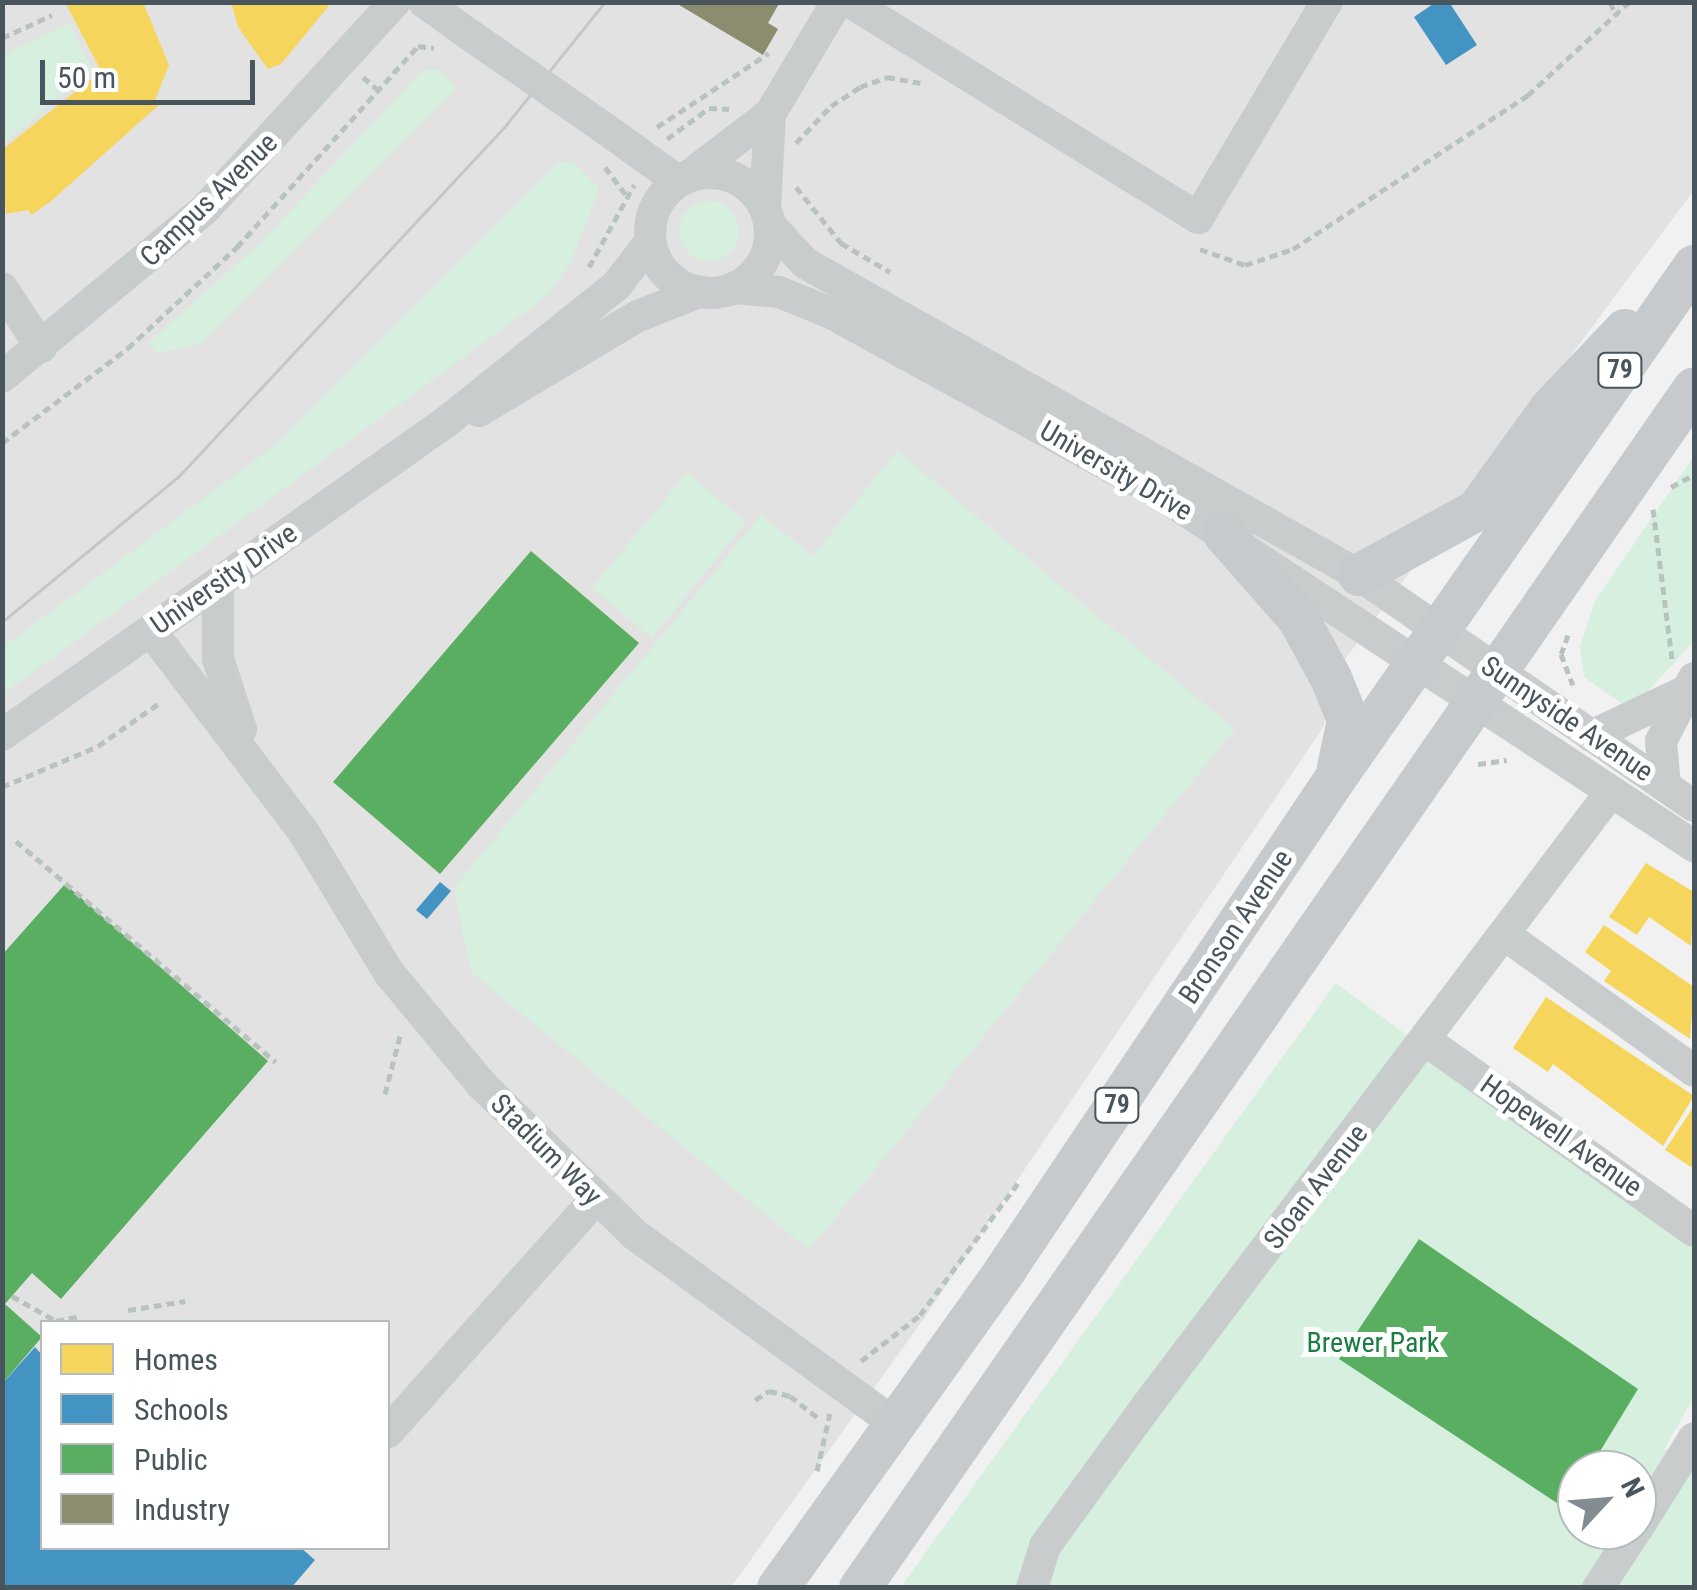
<!DOCTYPE html>
<html>
<head>
<meta charset="utf-8">
<style>
	body { margin:0 }
	#map { position:relative; width:1697px; height:1590px; overflow:hidden; background:#f1f1f1; font-family:"Roboto Condensed",sans-serif }
	div>[style] { position:absolute }
	.education>* { inset:0; background:#e3e2e3 }
	.green>* { inset:0; background:#d6efde }
	.round { border-radius:50% }
	.homes>* { inset:0; background:#f6d55c }
	.schools>* { inset:0; background:#4393c3 }
	.public>* { inset:0; background:#5aae61 }
	.industry>* { inset:0; background:#8c8c6e }
	.path>* { height:5px; margin-top:-2.5px; transform-origin:0; background:repeating-linear-gradient(90deg,#b8c3bf 0 8px,transparent 0 13px) }
	.minor>* { height:32px; margin:-16px; padding:0 16px; transform-origin:16px; border-radius:16px; background:#c8cccd }
	.minor>.ring { margin:-16px; padding:0; box-sizing:content-box; background:none; border:32px solid #c8cccd; border-radius:50% }
	.major>* { height:42px; margin:-21px; padding:0 21px; transform-origin:21px; border-radius:21px; background:#c6cacc }
	.tram>* { height:2.5px; margin:-1.25px; padding:0 1.25px; transform-origin:1.25px; border-radius:1.25px; background:#c4c6c8 }
	.minor-bridge>* { height:32px; margin:-16px; padding:0 16px; transform-origin:16px; border-radius:16px; background:#c8cccd }
	span { translate:-50% -50%; white-space:nowrap; text-align:center; line-height:1.15; -webkit-text-stroke:10px #fff; paint-order:stroke }
	.shield-label span { padding:2px 8px; background:#fff; border:2px solid; border-radius:8px; -webkit-text-stroke-width:0 }
	.shield-label { font-size:25px; color:#48555d; font-weight:700 }
	.street-label { font-size:28px; color:#48555d }
	.park-label { font-size:28px; color:#1a7d42 }
	.frame { position:absolute; inset:0; border:5px solid #48555d; pointer-events:none }
	.legend { position:absolute; left:40px; top:1320px; width:350px; height:230px; box-sizing:border-box; background:#fff; border:2px solid #b6bbbe; margin:0; padding:12px 18px; list-style:none; font-size:30px; color:#48555d }
	.legend li { display:flex; align-items:center; gap:20px; height:50px }
	.legend b { width:50px; border:2px solid #b6bbbe }
	.north { position:absolute; left:1557px; top:1450px; width:100px; height:100px; box-sizing:border-box; background:#fff; border:2px solid #b6bbbe; border-radius:50%; rotate:64deg; font-size:28px; font-weight:700; line-height:40px; text-align:center; color:#48555d }
	.north::after { content:''; display:block; margin:auto; width:35px; height:45px; background:#838c91; clip-path:polygon(50% 0,100% 100%,50% 72%,0 100%) }
	.scale { position:absolute; left:40px; top:60px; width:215px; height:45px; box-sizing:border-box; border:5px solid #48555d; border-top:0; padding-left:12px; font-size:30px; line-height:35px; white-space:nowrap; color:#48555d; -webkit-text-stroke:8px #fff; paint-order:stroke }
</style>
</head>
<body>
<div id="map">
	<div class="education">
		<i style="clip-path:polygon(evenodd,3px 3px,1694px 3px,1694px 190px,1331px 678px,1324px 726px,925px 1317px,731px 1587px,3px 1588px,3px 3px,42px 1322px,388px 1322px,388px 1548px,42px 1548px,42px 1322px)"></i>
	</div>
	<div class="green">
		<i style="clip-path:polygon(69px 23px,92px 69px,3px 145px,3px 55px)"></i>
		<i style="clip-path:polygon(423px 70px,441px 70px,456px 89px,201px 344px,157px 353px,148px 343px,258px 245px)"></i>
		<i style="clip-path:polygon(559px 162px,575px 163px,599px 188px,572px 260px,546px 297px,3px 694px,3px 647px,273px 447px)"></i>
		<i class="round" style="left:679px;top:201px;width:60px;height:60px"></i>
		<i style="clip-path:polygon(897px 451px,1235px 729px,809px 1250px,471px 972px,454px 888px,761px 515px,813px 556px)"></i>
		<i style="clip-path:polygon(1694px 456px,1694px 641px,1631px 710px,1584px 677px,1580px 647px,1595px 601px)"></i>
		<i style="clip-path:polygon(687px 473px,746px 522px,652px 638px,592px 588px)"></i>
		<i style="clip-path:polygon(evenodd,1336px 983px,1694px 1246px,1694px 1397px,1664px 1449px,1694px 1469px,1694px 1587px,900px 1588px,1336px 983px,1577px 1470px,1637px 1470px,1637px 1530px,1577px 1530px,1577px 1470px)"></i>
	</div>
	<div class="homes">
		<i style="clip-path:polygon(65px 2px,143px 2px,169px 65px,155px 100px,160px 104px,50px 202px,31px 215px,28px 210px,6px 214px,2px 150px,101px 71px)"></i>
		<i style="clip-path:polygon(231px 2px,332px 2px,281px 64px,268px 69px,238px 27px)"></i>
		<i style="clip-path:polygon(1646px 863px,1694px 892px,1691px 946px,1649px 917px,1637px 935px,1609px 917px)"></i>
		<i style="clip-path:polygon(1604px 925px,1694px 987px,1690px 1039px,1604px 981px,1611px 971px,1585px 952px)"></i>
		<i style="clip-path:polygon(1546px 997px,1694px 1096px,1663px 1146px,1553px 1064px,1548px 1072px,1513px 1048px)"></i>
		<i style="clip-path:polygon(1694px 1106px,1694px 1162px,1691px 1167px,1665px 1150px)"></i>
	</div>
	<div class="schools">
		<i style="clip-path:polygon(1436px 2px,1449px 2px,1477px 45px,1446px 65px,1414px 17px)"></i>
		<i style="clip-path:polygon(440px 882px,451px 891px,427px 919px,416px 910px)"></i>
		<i style="clip-path:polygon(35px 1347px,42px 1355px,42px 1548px,301px 1548px,315px 1560px,291px 1588px,2px 1588px,2px 1384px)"></i>
	</div>
	<div class="public">
		<i style="clip-path:polygon(531px 551px,639px 643px,440px 874px,333px 782px)"></i>
		<i style="clip-path:polygon(65px 884px,268px 1061px,61px 1299px,32px 1273px,5px 1304px,42px 1337px,2px 1384px,2px 955px)"></i>
		<i style="clip-path:polygon(1419px 1239px,1638px 1389px,1599px 1453px,1604px 1457px,1596px 1470px,1577px 1470px,1577px 1491px,1566px 1509px,1339px 1359px)"></i>
	</div>
	<div class="industry">
		<i style="clip-path:polygon(674px 2px,780px 2px,768px 23px,778px 29px,763px 55px)"></i>
	</div>
	<div class="path">
		<i style="left:1610px;top:2px;width:14px;rotate:65deg"></i>
		<i style="left:2px;top:38px;width:55px;rotate:-24.7deg"></i>
		<i style="left:363px;top:77px;width:23px;rotate:41deg"></i>
		<i style="left:657px;top:127px;width:134px;rotate:-33.5deg"></i>
		<i style="left:667px;top:139px;width:52px;rotate:-36.4deg"></i>
		<i style="left:709px;top:108px;width:20px;rotate:3deg"></i>
		<i style="left:796px;top:143px;width:51px;rotate:-46.6deg"></i>
		<i style="left:831px;top:106px;width:35px;rotate:-33deg"></i>
		<i style="left:860px;top:87px;width:29px;rotate:-20deg"></i>
		<i style="left:887px;top:77px;width:34px;rotate:10deg"></i>
		<i style="left:605px;top:167px;width:35px;rotate:53deg"></i>
		<i style="left:796px;top:187px;width:72px;rotate:51.2deg"></i>
		<i style="left:841px;top:243px;width:57px;rotate:30.6deg"></i>
		<i style="left:1200px;top:249px;width:48px;rotate:19.6deg"></i>
		<i style="left:1245px;top:265px;width:51px;rotate:-18.4deg"></i>
		<i style="left:1293px;top:249px;width:281px;rotate:-33.2deg"></i>
		<i style="left:1528px;top:95px;width:137px;rotate:-42.6deg"></i>
		<i style="left:589px;top:267px;width:94px;rotate:-61.2deg"></i>
		<i style="left:2px;top:443px;width:158px;rotate:-37deg"></i>
		<i style="left:128px;top:348px;width:149px;rotate:-42.8deg"></i>
		<i style="left:237px;top:247px;width:270px;rotate:-48deg"></i>
		<i style="left:418px;top:46px;width:16px;rotate:7deg"></i>
		<i style="left:1671px;top:487px;width:26px;rotate:-28deg"></i>
		<i style="left:1653px;top:509px;width:152px;rotate:82.8deg"></i>
		<i style="left:1568px;top:635px;width:20px;rotate:110deg"></i>
		<i style="left:1561px;top:654px;width:33px;rotate:69deg"></i>
		<i style="left:1478px;top:764px;width:29px;rotate:-8deg"></i>
		<i style="left:2px;top:787px;width:104px;rotate:-23.1deg"></i>
		<i style="left:98px;top:746px;width:73px;rotate:-35deg"></i>
		<i style="left:16px;top:841px;width:341px;rotate:40.4deg"></i>
		<i style="left:385px;top:1094px;width:60px;rotate:-75.5deg"></i>
		<i style="left:12px;top:1296px;width:51px;rotate:29.6deg"></i>
		<i style="left:56px;top:1321px;width:26px;rotate:-11deg"></i>
		<i style="left:128px;top:1310px;width:58px;rotate:-9deg"></i>
		<i style="left:861px;top:1361px;width:75px;rotate:-37.9deg"></i>
		<i style="left:920px;top:1315px;width:164px;rotate:-53.4deg"></i>
		<i style="left:755px;top:1400px;width:17px;rotate:-33deg"></i>
		<i style="left:769px;top:1391px;width:22px;rotate:13deg"></i>
		<i style="left:790px;top:1396px;width:37px;rotate:38deg"></i>
		<i style="left:817px;top:1471px;width:59px;rotate:-77.4deg"></i>
	</div>
	<div class="minor">
		<i style="left:424px;top:2px;width:53px;rotate:35.8deg"></i>
		<i style="left:850px;top:2px;width:410px;rotate:31.8deg"></i>
		<i style="left:1198px;top:218px;width:252px;rotate:-59.2deg"></i>
		<i style="left:604px;top:128px;width:91px;rotate:35.6deg"></i>
		<i class="ring" style="left:650px;top:173px;width:88px;height:88px"></i>
		<i style="left:690px;top:175px;width:101px;rotate:-37.3deg"></i>
		<i style="left:770px;top:114px;width:131px;rotate:-59.1deg"></i>
		<i style="left:765px;top:208px;width:94px;rotate:-87deg"></i>
		<i style="left:770px;top:225px;width:52px;rotate:47.4deg"></i>
		<i style="left:805px;top:263px;width:636px;rotate:29.39deg"></i>
		<i style="left:1359px;top:575px;width:407px;rotate:34.6deg"></i>
		<i style="left:2px;top:288px;width:71px;rotate:56.5deg"></i>
		<i style="left:734px;top:288px;width:45px;rotate:5.1deg"></i>
		<i style="left:779px;top:292px;width:56px;rotate:22deg"></i>
		<i style="left:831px;top:313px;width:374px;rotate:28.8deg"></i>
		<i style="left:1159px;top:493px;width:641px;rotate:33.42deg"></i>
		<i style="left:2px;top:377px;width:264px;rotate:-39.6deg"></i>
		<i style="left:205px;top:209px;width:281px;rotate:-47.5deg"></i>
		<i style="left:479px;top:411px;width:185px;rotate:-30.9deg"></i>
		<i style="left:638px;top:316px;width:66px;rotate:-21.5deg"></i>
		<i style="left:218px;top:583px;width:76px;rotate:90deg"></i>
		<i style="left:218px;top:659px;width:74px;rotate:71.8deg"></i>
		<i style="left:151px;top:631px;width:251px;rotate:52.8deg"></i>
		<i style="left:303px;top:831px;width:166px;rotate:58.8deg"></i>
		<i style="left:389px;top:973px;width:144px;rotate:50.3deg"></i>
		<i style="left:481px;top:1084px;width:214px;rotate:44.4deg"></i>
		<i style="left:634px;top:1234px;width:320px;rotate:36deg"></i>
		<i style="left:2px;top:735px;width:543px;rotate:-35.18deg"></i>
		<i style="left:446px;top:422px;width:218px;rotate:-38.7deg"></i>
		<i style="left:616px;top:286px;width:56px;rotate:-52.3deg"></i>
		<i style="left:1591px;top:736px;width:101px;rotate:-25.3deg"></i>
		<i style="left:1665px;top:786px;width:45px;rotate:-95.1deg"></i>
		<i style="left:1661px;top:741px;width:71px;rotate:-62.4deg"></i>
		<i style="left:1505px;top:935px;width:233px;rotate:35.7deg"></i>
		<i style="left:1428px;top:1042px;width:326px;rotate:35.4deg"></i>
		<i style="left:388px;top:1432px;width:310px;rotate:-48.3deg"></i>
		<i style="left:1637px;top:1529px;width:107px;rotate:-57.9deg"></i>
		<i style="left:1032px;top:1588px;width:44px;rotate:-72.8deg"></i>
		<i style="left:1045px;top:1546px;width:172px;rotate:-54deg"></i>
		<i style="left:1146px;top:1407px;width:770px;rotate:-52.92deg"></i>
		<i style="left:1598px;top:1588px;width:69px;rotate:-56.8deg"></i>
	</div>
	<div class="major">
		<i style="left:1224px;top:534px;width:112px;rotate:48.6deg"></i>
		<i style="left:1298px;top:618px;width:68px;rotate:61.2deg"></i>
		<i style="left:1331px;top:678px;width:45px;rotate:68deg"></i>
		<i style="left:1348px;top:720px;width:48px;rotate:102deg"></i>
		<i style="left:1359px;top:575px;width:135px;rotate:-28.8deg"></i>
		<i style="left:1477px;top:510px;width:125px;rotate:-54.1deg"></i>
		<i style="left:1550px;top:409px;width:109px;rotate:-46.5deg"></i>
		<i style="left:778px;top:1588px;width:392px;rotate:-54.4deg"></i>
		<i style="left:1006px;top:1269px;width:587px;rotate:-56.12deg"></i>
		<i style="left:1333px;top:782px;width:630px;rotate:-55.02deg"></i>
		<i style="left:860px;top:1588px;width:1461px;rotate:-55.2deg"></i>
	</div>
	<div class="tram">
		<i style="left:2px;top:622px;width:229px;rotate:-39.5deg"></i>
		<i style="left:179px;top:476px;width:480px;rotate:-47deg"></i>
		<i style="left:506px;top:125px;width:158px;rotate:-51.2deg"></i>
	</div>
	<div class="minor-bridge">
		<i style="left:467px;top:33px;width:167px;rotate:34.7deg"></i>
	</div>
	<div class="shield-label">
		<span style="left:1620px;top:370px">79</span>
		<span style="left:1117px;top:1105px">79</span>
	</div>
	<div class="street-label">
		<span style="left:209px;top:200px;rotate:-44deg">Campus Avenue</span>
		<span style="left:1116px;top:471px;rotate:30deg">University Drive</span>
		<span style="left:224px;top:579px;rotate:-35deg">University Drive</span>
		<span style="left:1567px;top:719px;rotate:34deg">Sunnyside Avenue</span>
		<span style="left:1236px;top:927px;rotate:-56deg">Bronson Avenue</span>
		<span style="left:1561px;top:1136px;rotate:35deg">Hopewell Avenue</span>
		<span style="left:546px;top:1150px;rotate:45deg">Stadium Way</span>
		<span style="left:1316px;top:1187px;rotate:-52deg">Sloan Avenue</span>
	</div>
	<div class="park-label">
		<span style="left:1373px;top:1343px">Brewer Park</span>
	</div>
	<div class="frame"></div>
	<ul class="legend">
	<li><b style="height:28px;background:#f6d55c"></b>Homes</li>
	<li><b style="height:28px;background:#4393c3"></b>Schools</li>
	<li><b style="height:28px;background:#5aae61"></b>Public</li>
	<li><b style="height:28px;background:#8c8c6e"></b>Industry</li>
	</ul>
	<div class="north">N</div>
	<div class="scale">50 m</div>
</div>
</body>
</html>
